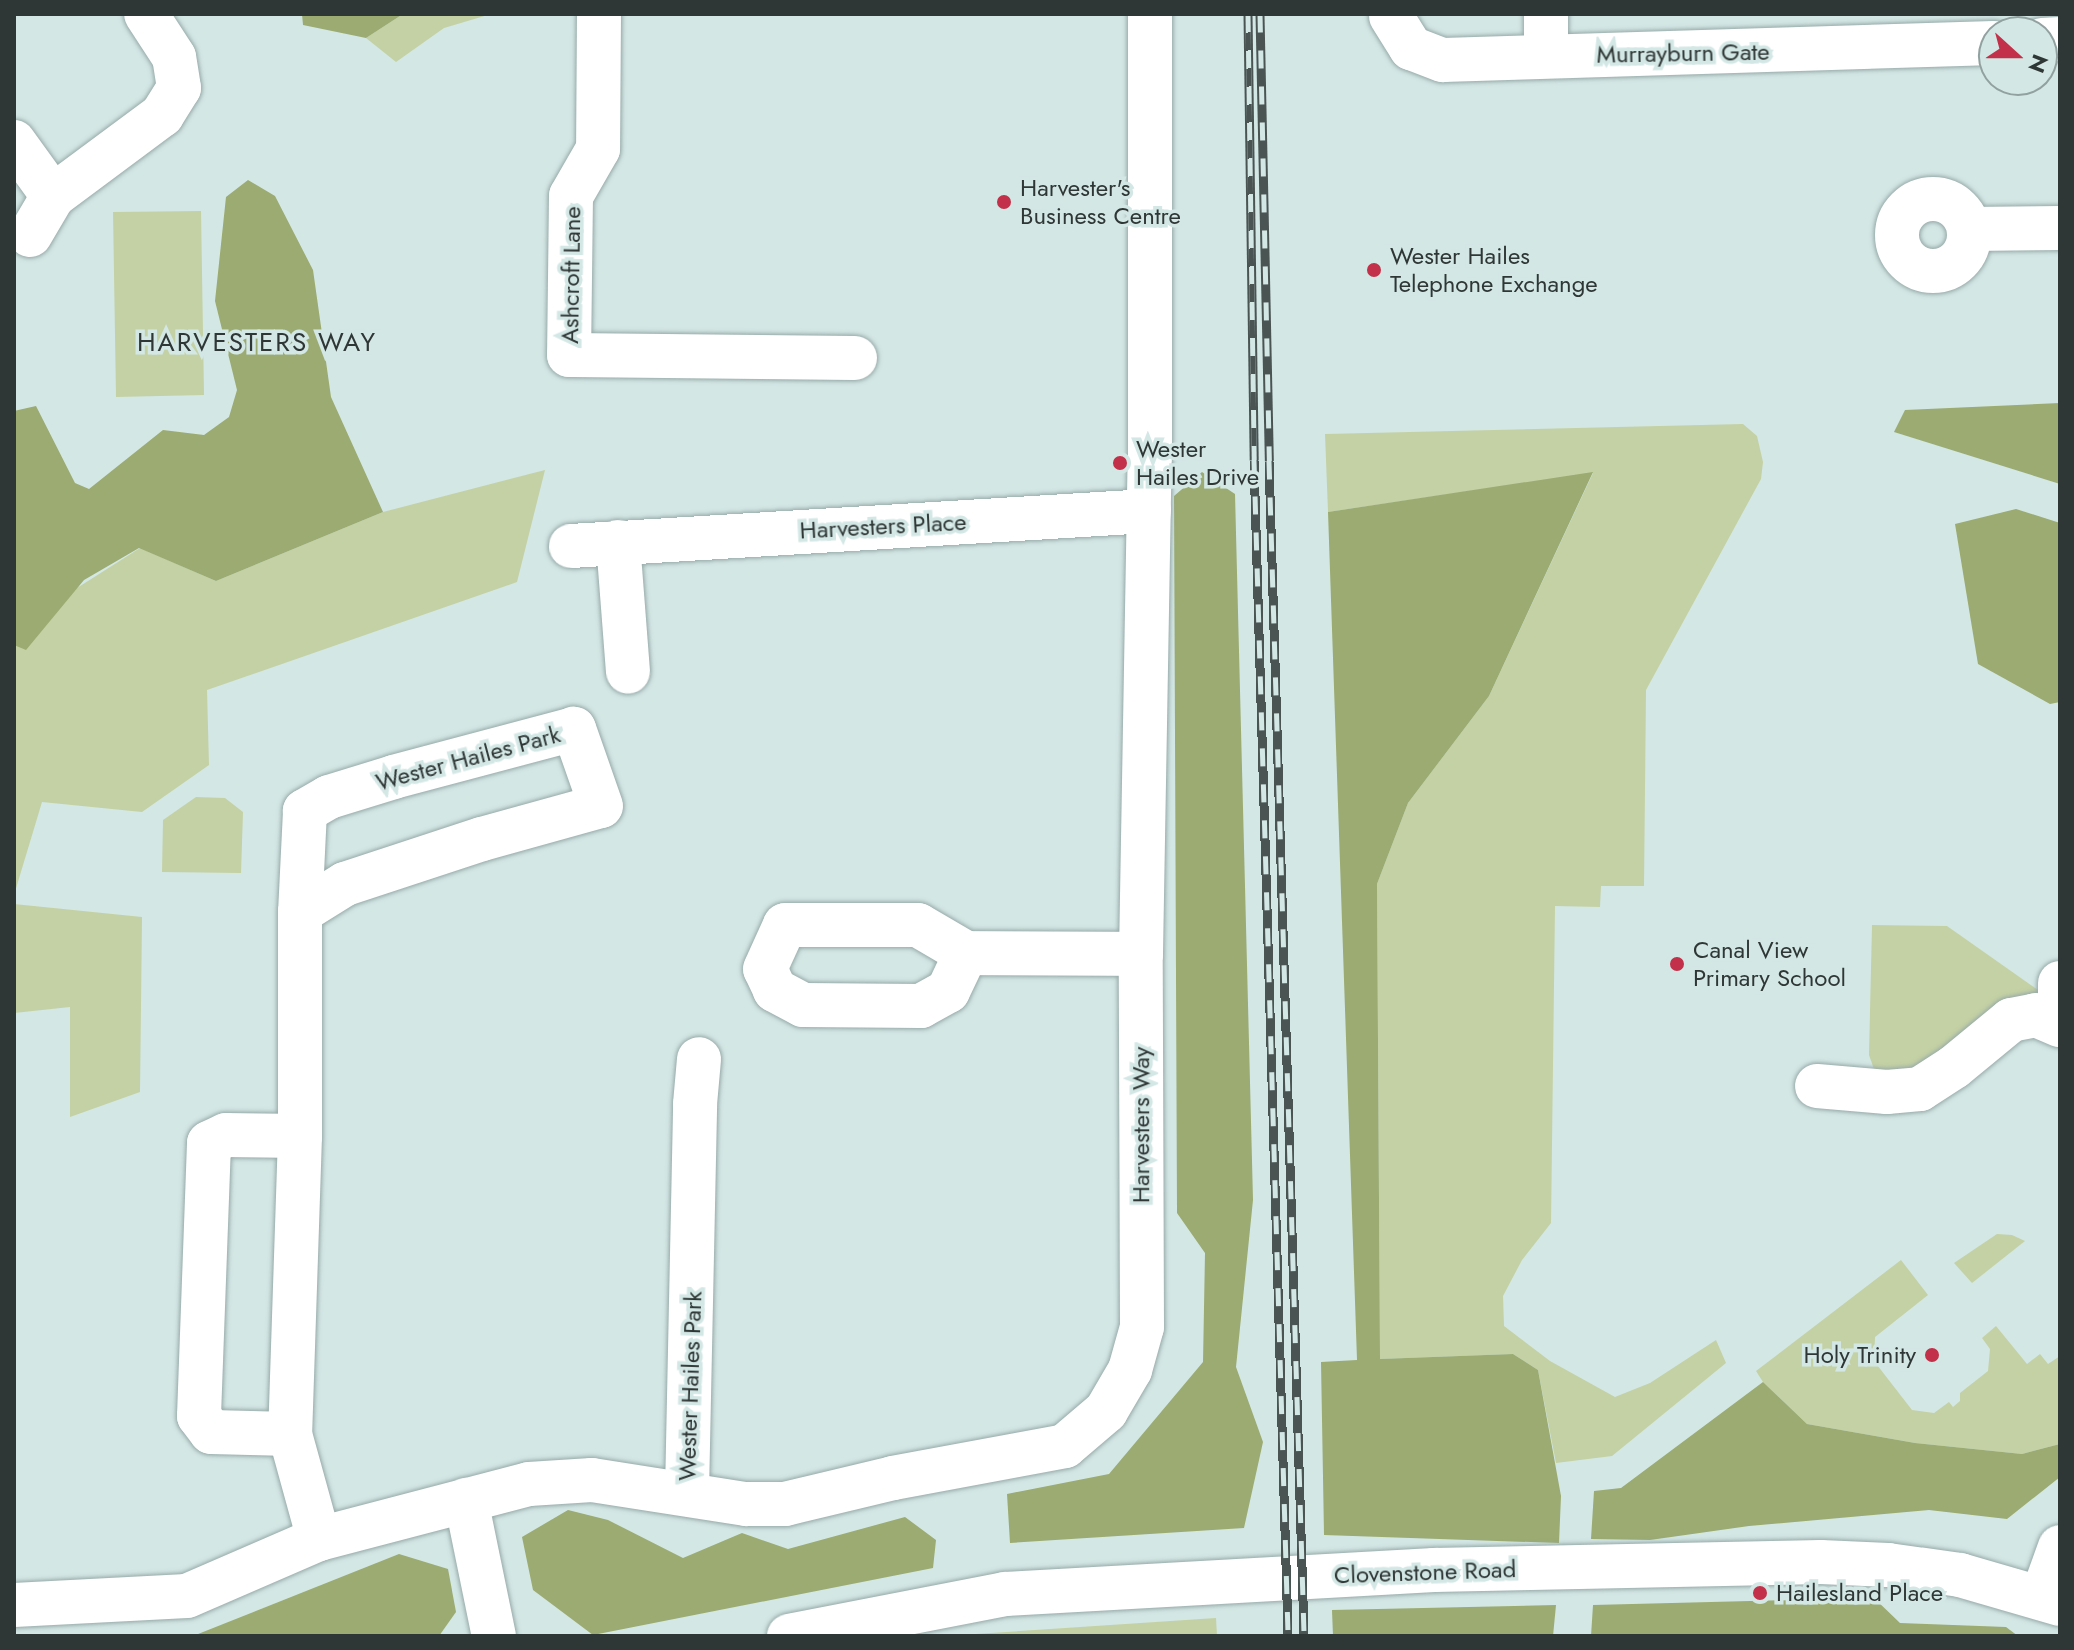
<!DOCTYPE html>
<html>
<head>
<meta charset="utf-8">
<style>
	body { margin:0 }
	#map { position:relative; width:2074px; height:1650px; overflow:hidden; background:#d3e7e5; font-family:Jost,sans-serif }
	div>[style] { position:absolute }
	.green>* { inset:0; background:#c4d1a4 }
	.forest>* { inset:0; background:#9bab71 }
	.roads { filter:drop-shadow(0 0 2px #97aaa8) drop-shadow(0 0 2px #97aaa8) }
	.minor>* { height:44px; margin:-22px; padding:0 22px; transform-origin:22px; border-radius:22px; background:#fff }
	.minor>.ring { margin:-22px; padding:0; box-sizing:content-box; background:none; border:44px solid #fff; border-radius:50% }
	.rail>* { height:9px; margin-top:-4.5px; transform-origin:0; background:repeating-linear-gradient(90deg,#d3e7e5 0 18px,#4a5453 0 36px); box-sizing:border-box; border-block:2px solid #4a5453 }
	.dots>* { width:22px; height:22px; translate:-50% -50%; box-sizing:border-box; border:4px solid #d3e7e5; border-radius:50% }
	span { translate:-50% -50%; white-space:nowrap; text-align:center; line-height:1.15; -webkit-text-stroke:7px #d3e7e5; paint-order:stroke }
	.street-label { font-size:24px; color:#2f3736 }
	.poi-label { font-size:24px; color:#2f3736 }
	.left { translate:0 -50%; text-align:left }
	.right { translate:-100% -50%; text-align:right }
	.neighbourhood-label { font-size:26px; color:#2f3736; letter-spacing:2px }
	.frame { position:absolute; inset:0; border:16px solid #2f3736; pointer-events:none }
	.north { position:absolute; left:1978px; top:16px; width:80px; height:80px; box-sizing:border-box; background:#d3e7e5; border:2px solid #91a19f; border-radius:50%; rotate:111deg; font-size:22px; font-weight:700; line-height:32px; text-align:center; color:#2f3736 }
	.north::after { content:''; display:block; margin:auto; width:28px; height:36px; background:#c23149; clip-path:polygon(50% 0,100% 100%,50% 72%,0 100%) }
</style>
</head>
<body>
<div id="map">
	<div class="green">
		<i style="clip-path:polygon(403px 14px,491px 14px,444px 28px,396px 62px,366px 38px)"></i>
		<i style="clip-path:polygon(201px 211px,204px 395px,116px 397px,113px 212px)"></i>
		<i style="clip-path:polygon(1743px 424px,1757px 436px,1763px 462px,1761px 479px,1646px 690px,1644px 886px,1601px 886px,1600px 907px,1555px 906px,1551px 1223px,1522px 1260px,1503px 1296px,1504px 1326px,1550px 1361px,1615px 1397px,1650px 1383px,1716px 1340px,1726px 1363px,1612px 1456px,1556px 1463px,1538px 1370px,1513px 1354px,1380px 1359px,1377px 884px,1408px 803px,1489px 696px,1593px 473px,1328px 512px,1325px 434px)"></i>
		<i style="clip-path:polygon(545px 470px,517px 582px,207px 690px,209px 765px,142px 812px,42px 802px,14px 895px,14px 628px,140px 548px,216px 581px,383px 512px)"></i>
		<i style="clip-path:polygon(196px 797px,225px 798px,243px 812px,241px 873px,162px 872px,163px 820px)"></i>
		<i style="clip-path:polygon(14px 904px,142px 917px,140px 1092px,70px 1117px,70px 1007px,14px 1013px)"></i>
		<i style="clip-path:polygon(1872px 925px,1947px 926px,2048px 997px,1913px 1076px,1875px 1072px,1869px 1055px)"></i>
		<i style="clip-path:polygon(1997px 1234px,2012px 1235px,2025px 1241px,1972px 1283px,1954px 1263px)"></i>
		<i style="clip-path:polygon(1901px 1260px,1928px 1295px,1875px 1337px,1874px 1361px,1912px 1410px,1934px 1413px,1949px 1402px,1953px 1407px,1960px 1401px,1960px 1393px,1988px 1371px,1990px 1349px,1982px 1338px,1996px 1326px,2027px 1364px,2040px 1354px,2048px 1364px,2060px 1356px,2060px 1444px,2022px 1454px,1915px 1443px,1807px 1424px,1763px 1382px,1756px 1371px)"></i>
		<i style="clip-path:polygon(1216px 1618px,1217px 1636px,965px 1636px,975px 1634px)"></i>
	</div>
	<div class="forest">
		<i style="clip-path:polygon(302px 14px,403px 14px,366px 38px,303px 25px)"></i>
		<i style="clip-path:polygon(248px 180px,275px 196px,313px 270px,331px 397px,383px 512px,216px 581px,139px 548px,84px 580px,26px 650px,14px 645px,14px 411px,36px 406px,75px 483px,89px 489px,163px 430px,204px 435px,229px 417px,237px 390px,215px 301px,226px 197px)"></i>
		<i style="clip-path:polygon(2060px 403px,2060px 484px,1894px 432px,1905px 410px)"></i>
		<i style="clip-path:polygon(1202px 472px,1235px 494px,1253px 1200px,1236px 1367px,1263px 1442px,1244px 1528px,1010px 1543px,1007px 1494px,1109px 1474px,1203px 1362px,1205px 1253px,1177px 1213px,1174px 496px)"></i>
		<i style="clip-path:polygon(1593px 472px,1489px 696px,1408px 803px,1377px 884px,1380px 1359px,1513px 1354px,1538px 1370px,1561px 1496px,1559px 1543px,1324px 1535px,1321px 1362px,1357px 1360px,1328px 512px)"></i>
		<i style="clip-path:polygon(2016px 509px,2060px 523px,2060px 702px,2050px 704px,1978px 664px,1955px 524px)"></i>
		<i style="clip-path:polygon(1763px 1382px,1807px 1424px,1915px 1443px,2022px 1454px,2060px 1444px,2060px 1477px,2007px 1519px,1929px 1510px,1749px 1526px,1650px 1540px,1591px 1539px,1594px 1491px,1621px 1488px)"></i>
		<i style="clip-path:polygon(568px 1510px,608px 1520px,683px 1558px,742px 1533px,788px 1549px,905px 1517px,936px 1540px,933px 1568px,593px 1635px,533px 1590px,522px 1537px)"></i>
		<i style="clip-path:polygon(399px 1554px,448px 1569px,456px 1612px,439px 1636px,193px 1636px)"></i>
		<i style="clip-path:polygon(1874px 1598px,1900px 1623px,2006px 1627px,2018px 1636px,1591px 1636px,1593px 1605px)"></i>
		<i style="clip-path:polygon(1556px 1605px,1553px 1636px,1333px 1636px,1332px 1610px)"></i>
	</div>
	<div class="roads">
		<div class="minor">
			<i style="left:599px;top:14px;width:135px;rotate:90.4deg"></i>
			<i style="left:598px;top:149px;width:54px;rotate:119.9deg"></i>
			<i style="left:571px;top:196px;width:159px;rotate:90.7deg"></i>
			<i style="left:569px;top:355px;width:286px;rotate:0.6deg"></i>
			<i style="left:1546px;top:14px;width:40px;rotate:90deg"></i>
			<i style="left:1391px;top:16px;width:38px;rotate:58deg"></i>
			<i style="left:1411px;top:48px;width:34px;rotate:21deg"></i>
			<i style="left:1443px;top:60px;width:551px;rotate:-1.77deg"></i>
			<i style="left:2042px;top:40px;width:18px;rotate:-3deg"></i>
			<i style="left:14px;top:142px;width:67px;rotate:54.2deg"></i>
			<i class="ring" style="left:1897px;top:199px;width:28px;height:28px"></i>
			<i style="left:1969px;top:229px;width:91px;rotate:-0.6deg"></i>
			<i style="left:30px;top:235px;width:45px;rotate:-59.5deg"></i>
			<i style="left:53px;top:196px;width:136px;rotate:-36.6deg"></i>
			<i style="left:162px;top:115px;width:32px;rotate:-58deg"></i>
			<i style="left:179px;top:88px;width:31px;rotate:-99deg"></i>
			<i style="left:174px;top:57px;width:51px;rotate:-123.1deg"></i>
			<i style="left:618px;top:542px;width:130px;rotate:85.6deg"></i>
			<i style="left:571px;top:546px;width:579px;rotate:-3.47deg"></i>
			<i style="left:300px;top:912px;width:53px;rotate:-31.9deg"></i>
			<i style="left:345px;top:884px;width:144px;rotate:-18.2deg"></i>
			<i style="left:482px;top:839px;width:123px;rotate:-15.5deg"></i>
			<i style="left:601px;top:806px;width:82px;rotate:-109.3deg"></i>
			<i style="left:574px;top:729px;width:186px;rotate:165.1deg"></i>
			<i style="left:394px;top:777px;width:68px;rotate:162.9deg"></i>
			<i style="left:329px;top:797px;width:28px;rotate:150deg"></i>
			<i style="left:305px;top:811px;width:101px;rotate:92.8deg"></i>
			<i style="left:300px;top:912px;width:224px;rotate:90deg"></i>
			<i style="left:300px;top:1136px;width:298px;rotate:91.9deg"></i>
			<i style="left:290px;top:1434px;width:109px;rotate:74.6deg"></i>
			<i style="left:966px;top:953px;width:42px;rotate:115.3deg"></i>
			<i style="left:948px;top:991px;width:31px;rotate:151deg"></i>
			<i style="left:921px;top:1006px;width:118px;rotate:-179.5deg"></i>
			<i style="left:803px;top:1005px;width:32px;rotate:-152deg"></i>
			<i style="left:775px;top:990px;width:23px;rotate:-115deg"></i>
			<i style="left:765px;top:969px;width:48px;rotate:-65.6deg"></i>
			<i style="left:785px;top:925px;width:133px"></i>
			<i style="left:918px;top:925px;width:56px;rotate:30.3deg"></i>
			<i style="left:966px;top:953px;width:175px;rotate:0.3deg"></i>
			<i style="left:2060px;top:983px;width:27px;rotate:90deg"></i>
			<i style="left:1817px;top:1086px;width:70px;rotate:4.9deg"></i>
			<i style="left:1887px;top:1092px;width:33px;rotate:-5deg"></i>
			<i style="left:1920px;top:1089px;width:40px;rotate:-32.9deg"></i>
			<i style="left:1954px;top:1067px;width:74px;rotate:-39.5deg"></i>
			<i style="left:2011px;top:1020px;width:25px;rotate:-11deg"></i>
			<i style="left:2036px;top:1015px;width:26px;rotate:23deg"></i>
			<i style="left:290px;top:1434px;width:79px;rotate:-178.5deg"></i>
			<i style="left:211px;top:1432px;width:20px;rotate:-127deg"></i>
			<i style="left:199px;top:1416px;width:273px;rotate:-87.9deg"></i>
			<i style="left:209px;top:1143px;width:19px;rotate:-25deg"></i>
			<i style="left:226px;top:1135px;width:74px;rotate:0.8deg"></i>
			<i style="left:687px;top:1493px;width:389px;rotate:-88.8deg"></i>
			<i style="left:695px;top:1104px;width:45px;rotate:-84.9deg"></i>
			<i style="left:466px;top:1500px;width:139px;rotate:78.4deg"></i>
			<i style="left:2042px;top:1597px;width:53px;rotate:-70.2deg"></i>
			<i style="left:14px;top:1605px;width:173px;rotate:-3deg"></i>
			<i style="left:187px;top:1596px;width:144px;rotate:-23.4deg"></i>
			<i style="left:319px;top:1539px;width:217px;rotate:-14.7deg"></i>
			<i style="left:529px;top:1484px;width:63px;rotate:-3.6deg"></i>
			<i style="left:592px;top:1480px;width:156px;rotate:8.9deg"></i>
			<i style="left:746px;top:1504px;width:39px"></i>
			<i style="left:785px;top:1504px;width:111px;rotate:-13.5deg"></i>
			<i style="left:893px;top:1478px;width:175px;rotate:-10.5deg"></i>
			<i style="left:1065px;top:1446px;width:54px;rotate:-40.5deg"></i>
			<i style="left:1106px;top:1411px;width:48px;rotate:-59.7deg"></i>
			<i style="left:1130px;top:1370px;width:45px;rotate:-74.4deg"></i>
			<i style="left:1142px;top:1327px;width:373px;rotate:-90.2deg"></i>
			<i style="left:1141px;top:954px;width:497px;rotate:-89deg"></i>
			<i style="left:1150px;top:457px;width:443px;rotate:-90deg"></i>
			<i style="left:789px;top:1636px;width:220px;rotate:-11deg"></i>
			<i style="left:1005px;top:1594px;width:430px;rotate:-3.2deg"></i>
			<i style="left:1434px;top:1570px;width:387px;rotate:-1.2deg"></i>
			<i style="left:1821px;top:1562px;width:67px;rotate:2.6deg"></i>
			<i style="left:1888px;top:1565px;width:73px;rotate:7.9deg"></i>
			<i style="left:1960px;top:1575px;width:104px;rotate:16.2deg"></i>
		</div>
	</div>
	<div class="rail">
		<i style="left:1248px;top:14px;width:446px;rotate:89.2deg"></i>
		<i style="left:1254px;top:460px;width:1176px;rotate:88.34deg"></i>
		<i style="left:1260px;top:14px;width:447px;rotate:88.8deg"></i>
		<i style="left:1269px;top:461px;width:1176px;rotate:88.29deg"></i>
	</div>
	<div class="dots">
		<i style="left:1004px;top:202px;background:#c23149"></i>
		<i style="left:1374px;top:270px;background:#c23149"></i>
		<i style="left:1120px;top:463px;background:#c23149"></i>
		<i style="left:1677px;top:964px;background:#c23149"></i>
		<i style="left:1932px;top:1355px;background:#c23149"></i>
		<i style="left:1760px;top:1593px;background:#c23149"></i>
	</div>
	<div class="street-label">
		<span style="left:1683px;top:53px;rotate:-1deg">Murrayburn Gate</span>
		<span style="left:571px;top:275px;rotate:-89deg">Ashcroft Lane</span>
		<span style="left:883px;top:526px;rotate:-3deg">Harvesters Place</span>
		<span style="left:468px;top:758px;rotate:-15deg">Wester Hailes Park</span>
		<span style="left:1141px;top:1125px;rotate:-90deg">Harvesters Way</span>
		<span style="left:690px;top:1386px;rotate:-88deg">Wester Hailes Park</span>
		<span style="left:1425px;top:1572px;rotate:-2deg">Clovenstone Road</span>
	</div>
	<div class="poi-label">
		<span class="left" style="left:1020px;top:202px">Harvester's<br>Business Centre</span>
		<span class="left" style="left:1390px;top:270px">Wester Hailes<br>Telephone Exchange</span>
		<span class="left" style="left:1136px;top:463px">Wester<br>Hailes Drive</span>
		<span class="left" style="left:1693px;top:964px">Canal View<br>Primary School</span>
		<span class="right" style="left:1916px;top:1355px">Holy Trinity</span>
		<span class="left" style="left:1776px;top:1593px">Hailesland Place</span>
	</div>
	<div class="neighbourhood-label">
		<span style="left:257px;top:343px">HARVESTERS WAY</span>
	</div>
	<div class="frame"></div>
	<div class="north">N</div>
</div>
</body>
</html>
